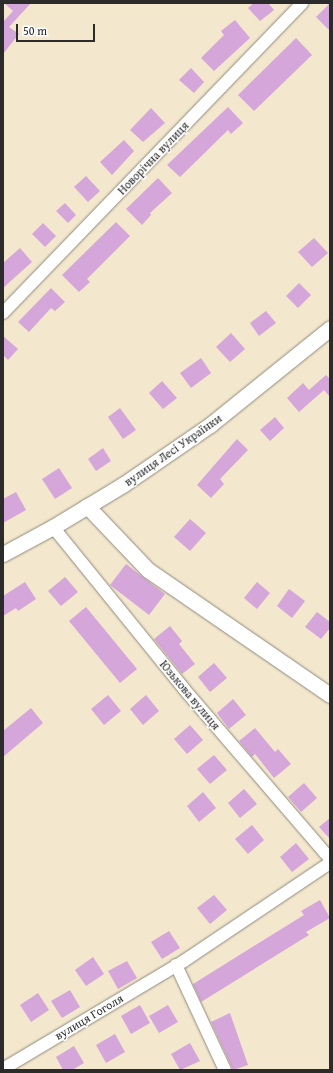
<!DOCTYPE html>
<html>
<head>
<meta charset="utf-8">
<style>
	body { margin:0 }
	#map { position:relative; width:333px; height:1073px; overflow:hidden; background:#f3e7ce; font-family:"Gentium Book Plus",serif }
	div>[style] { position:absolute }
	.building>* { inset:0; background:#d5a6d9 }
	.roads { filter:drop-shadow(0 0 1px #8f897c) drop-shadow(0 0 1px #8f897c) }
	.minor>* { height:12px; margin:-6px; padding:0 6px; transform-origin:6px; border-radius:6px; background:#fff }
	.major>* { height:15px; margin:-7.5px; padding:0 7.5px; transform-origin:7.5px; border-radius:7.5px; background:#fff }
	span { translate:-50% -50%; white-space:nowrap; text-align:center; line-height:1.15; -webkit-text-stroke:3px #fff; paint-order:stroke }
	.street-label { font-size:12px; color:#2b2b2b }
	.frame { position:absolute; inset:0; border:4px solid #2b2b2b; pointer-events:none }
	.scale { position:absolute; left:16px; top:24px; width:79px; height:18px; box-sizing:border-box; border:2px solid #2b2b2b; border-top:0; padding-left:5px; font-size:12px; line-height:14px; white-space:nowrap; color:#2b2b2b; -webkit-text-stroke:3px #fff; paint-order:stroke }
</style>
</head>
<body>
<div id="map">
	<div class="building">
		<i style="clip-path:polygon(4px 3px,31px 3px,9px 27px,19px 34px,3px 54px,3px 22px,13px 11px)"></i>
		<i style="clip-path:polygon(254px 3px,268px 3px,274px 10px,260px 21px,248px 8px)"></i>
		<i style="clip-path:polygon(330px 3px,330px 31px,316px 17px)"></i>
		<i style="clip-path:polygon(235px 20px,250px 38px,214px 71px,201px 58px,224px 35px,221px 31px)"></i>
		<i style="clip-path:polygon(296px 38px,312px 55px,254px 111px,238px 95px)"></i>
		<i style="clip-path:polygon(191px 68px,204px 82px,194px 93px,179px 80px)"></i>
		<i style="clip-path:polygon(228px 107px,243px 123px,231px 134px,228px 130px,180px 177px,167px 165px)"></i>
		<i style="clip-path:polygon(151px 108px,165px 123px,143px 142px,130px 130px)"></i>
		<i style="clip-path:polygon(124px 140px,134px 151px,112px 175px,100px 162px)"></i>
		<i style="clip-path:polygon(86px 176px,100px 191px,88px 202px,74px 187px)"></i>
		<i style="clip-path:polygon(158px 178px,172px 193px,150px 213px,151px 215px,142px 225px,126px 209px)"></i>
		<i style="clip-path:polygon(65px 203px,76px 215px,68px 223px,56px 211px)"></i>
		<i style="clip-path:polygon(116px 222px,130px 236px,87px 279px,90px 282px,79px 292px,62px 275px)"></i>
		<i style="clip-path:polygon(43px 223px,56px 236px,45px 247px,32px 234px)"></i>
		<i style="clip-path:polygon(314px 238px,328px 253px,312px 267px,298px 252px)"></i>
		<i style="clip-path:polygon(20px 248px,32px 262px,3px 288px,3px 263px)"></i>
		<i style="clip-path:polygon(299px 283px,311px 295px,298px 308px,286px 296px)"></i>
		<i style="clip-path:polygon(51px 288px,65px 302px,55px 311px,51px 308px,29px 332px,18px 322px)"></i>
		<i style="clip-path:polygon(266px 311px,276px 323px,259px 336px,250px 323px)"></i>
		<i style="clip-path:polygon(231px 333px,245px 349px,230px 362px,216px 347px)"></i>
		<i style="clip-path:polygon(3px 336px,18px 349px,8px 360px,3px 355px)"></i>
		<i style="clip-path:polygon(201px 358px,211px 373px,191px 388px,180px 373px)"></i>
		<i style="clip-path:polygon(326px 375px,330px 379px,330px 397px,324px 390px,299px 412px,287px 398px,303px 383px,309px 390px)"></i>
		<i style="clip-path:polygon(162px 381px,177px 398px,163px 409px,149px 393px)"></i>
		<i style="clip-path:polygon(120px 408px,136px 430px,123px 439px,108px 417px)"></i>
		<i style="clip-path:polygon(275px 417px,284px 428px,270px 441px,260px 430px)"></i>
		<i style="clip-path:polygon(237px 439px,248px 450px,220px 479px,224px 484px,211px 498px,197px 485px)"></i>
		<i style="clip-path:polygon(103px 448px,111px 461px,96px 471px,88px 459px)"></i>
		<i style="clip-path:polygon(59px 468px,72px 488px,55px 499px,42px 479px)"></i>
		<i style="clip-path:polygon(16px 492px,26px 510px,3px 523px,3px 499px)"></i>
		<i style="clip-path:polygon(190px 519px,206px 533px,190px 551px,174px 537px)"></i>
		<i style="clip-path:polygon(126px 564px,165px 594px,149px 615px,110px 585px)"></i>
		<i style="clip-path:polygon(65px 577px,78px 592px,61px 606px,48px 591px)"></i>
		<i style="clip-path:polygon(25px 582px,36px 599px,18px 611px,16px 608px,3px 616px,3px 596px)"></i>
		<i style="clip-path:polygon(257px 582px,270px 593px,257px 609px,244px 598px)"></i>
		<i style="clip-path:polygon(289px 589px,305px 601px,292px 618px,277px 606px)"></i>
		<i style="clip-path:polygon(86px 607px,137px 669px,120px 683px,69px 621px)"></i>
		<i style="clip-path:polygon(317px 612px,330px 622px,330px 628px,321px 639px,305px 627px)"></i>
		<i style="clip-path:polygon(170px 626px,182px 641px,179px 644px,195px 664px,182px 674px,154px 639px)"></i>
		<i style="clip-path:polygon(214px 663px,227px 678px,210px 692px,198px 677px)"></i>
		<i style="clip-path:polygon(108px 695px,121px 711px,104px 725px,91px 709px)"></i>
		<i style="clip-path:polygon(146px 695px,159px 711px,143px 725px,130px 709px)"></i>
		<i style="clip-path:polygon(233px 699px,246px 715px,229px 729px,217px 713px)"></i>
		<i style="clip-path:polygon(31px 708px,43px 723px,3px 757px,3px 731px)"></i>
		<i style="clip-path:polygon(190px 725px,203px 740px,187px 754px,174px 739px)"></i>
		<i style="clip-path:polygon(255px 728px,275px 752px,278px 749px,291px 764px,274px 778px,255px 754px,252px 757px,239px 741px)"></i>
		<i style="clip-path:polygon(214px 755px,227px 770px,210px 784px,197px 769px)"></i>
		<i style="clip-path:polygon(304px 783px,317px 798px,301px 812px,288px 797px)"></i>
		<i style="clip-path:polygon(244px 789px,257px 804px,240px 818px,228px 803px)"></i>
		<i style="clip-path:polygon(203px 792px,216px 808px,199px 822px,187px 806px)"></i>
		<i style="clip-path:polygon(330px 818px,330px 839px,319px 827px)"></i>
		<i style="clip-path:polygon(252px 825px,264px 840px,248px 854px,235px 839px)"></i>
		<i style="clip-path:polygon(296px 843px,309px 859px,292px 872px,280px 857px)"></i>
		<i style="clip-path:polygon(214px 895px,227px 910px,210px 924px,197px 908px)"></i>
		<i style="clip-path:polygon(320px 900px,330px 918px,306px 932px,309px 935px,201px 1002px,193px 984px,304px 915px,301px 911px)"></i>
		<i style="clip-path:polygon(169px 931px,180px 948px,162px 959px,151px 942px)"></i>
		<i style="clip-path:polygon(93px 957px,104px 974px,86px 986px,75px 970px)"></i>
		<i style="clip-path:polygon(127px 961px,137px 978px,118px 989px,108px 971px)"></i>
		<i style="clip-path:polygon(70px 990px,80px 1007px,62px 1018px,51px 1001px)"></i>
		<i style="clip-path:polygon(38px 993px,49px 1010px,31px 1022px,20px 1005px)"></i>
		<i style="clip-path:polygon(140px 1005px,150px 1023px,131px 1034px,121px 1016px)"></i>
		<i style="clip-path:polygon(168px 1005px,178px 1022px,159px 1033px,149px 1016px)"></i>
		<i style="clip-path:polygon(230px 1013px,248px 1065px,233px 1070px,211px 1022px)"></i>
		<i style="clip-path:polygon(115px 1034px,125px 1052px,106px 1063px,96px 1045px)"></i>
		<i style="clip-path:polygon(190px 1043px,200px 1061px,180px 1070px,171px 1054px)"></i>
		<i style="clip-path:polygon(74px 1046px,84px 1063px,72px 1070px,63px 1070px,56px 1057px)"></i>
	</div>
	<div class="roads">
		<div class="minor">
			<i style="left:3px;top:313px;width:431px;rotate:-46deg"></i>
			<i style="left:53px;top:527px;width:208px;rotate:51deg"></i>
			<i style="left:184px;top:689px;width:224px;rotate:49.3deg"></i>
			<i style="left:176px;top:965px;width:116px;rotate:65deg"></i>
			<i style="left:3px;top:1069px;width:211px;rotate:-30.8deg"></i>
			<i style="left:184px;top:961px;width:176px;rotate:-33.9deg"></i>
		</div>
		<div class="major">
			<i style="left:87px;top:506px;width:88px;rotate:46.4deg"></i>
			<i style="left:148px;top:570px;width:221px;rotate:34.5deg"></i>
			<i style="left:3px;top:554px;width:57px;rotate:-28.4deg"></i>
			<i style="left:53px;top:527px;width:83px;rotate:-31.2deg"></i>
			<i style="left:124px;top:484px;width:104px;rotate:-34.5deg"></i>
			<i style="left:210px;top:425px;width:154px;rotate:-38.9deg"></i>
		</div>
	</div>
	<div class="street-label">
		<span style="left:153px;top:158px;rotate:-46deg">Новорічна вулиця</span>
		<span style="left:173px;top:450px;rotate:-35deg">вулиця Лесі Українки</span>
		<span style="left:190px;top:695px;rotate:50deg">Юзькова вулиця</span>
		<span style="left:89px;top:1017px;rotate:-31deg">вулиця Гоголя</span>
	</div>
	<div class="frame"></div>
	<div class="scale">50 m</div>
</div>
</body>
</html>
